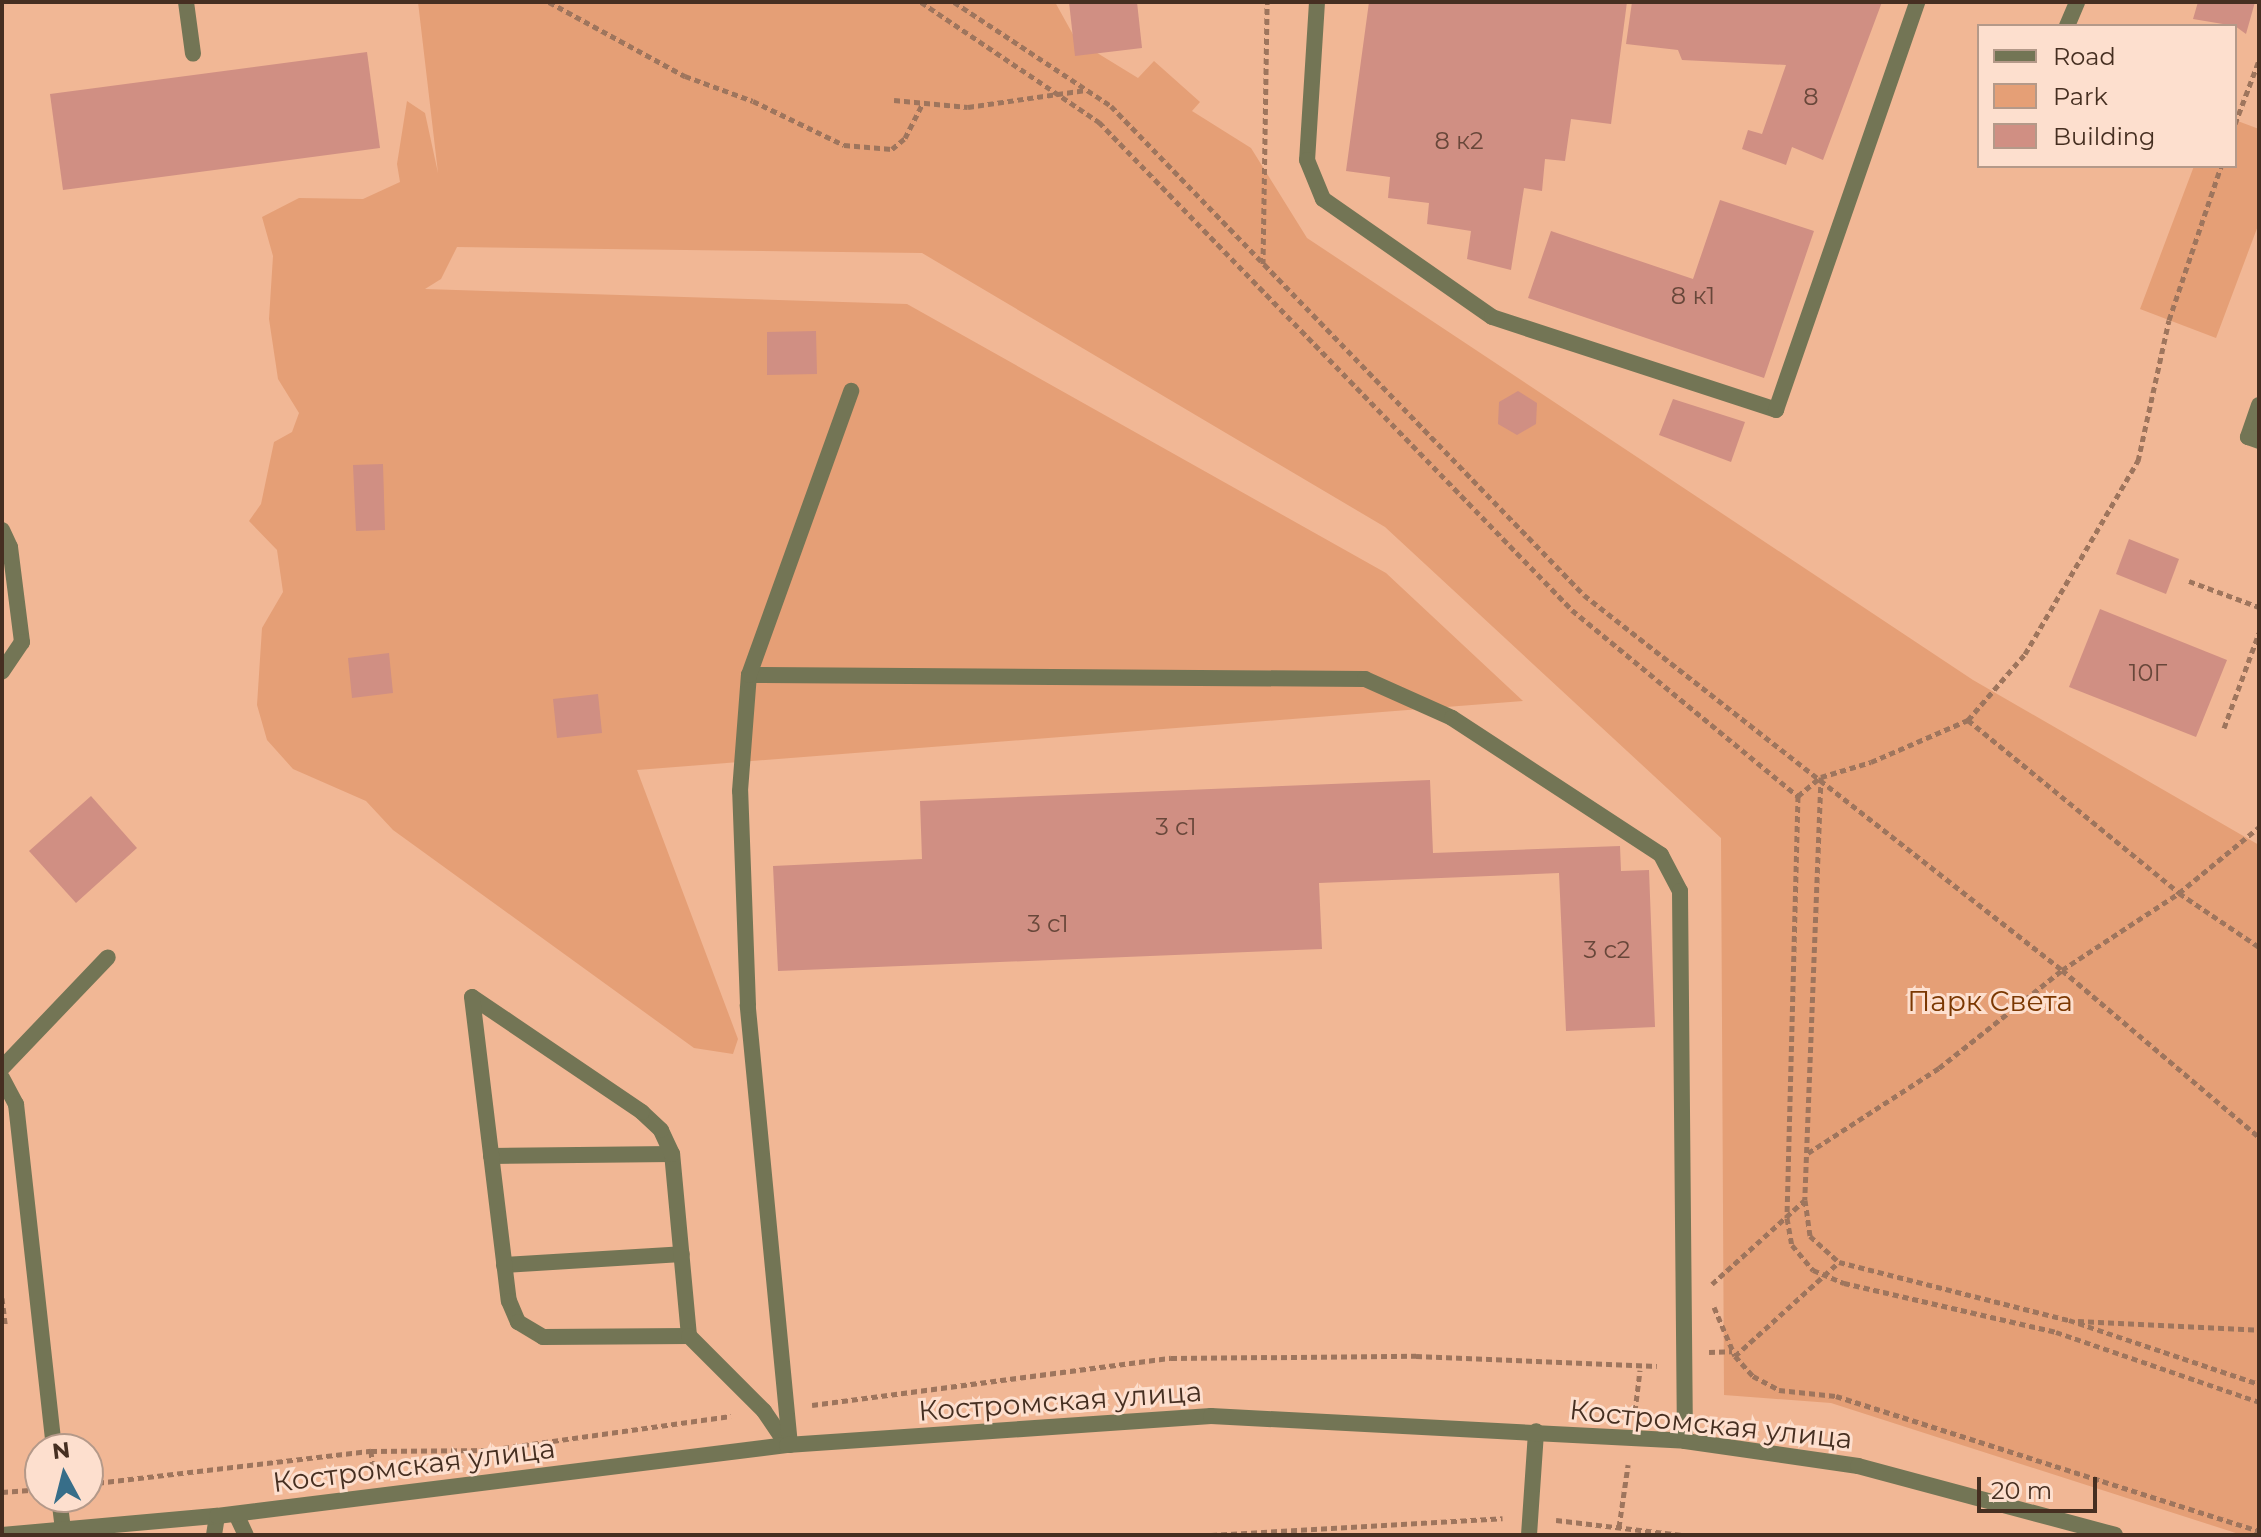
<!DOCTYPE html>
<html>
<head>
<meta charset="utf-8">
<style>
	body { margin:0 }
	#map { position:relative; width:2261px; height:1537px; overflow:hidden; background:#f1b795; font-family:Montserrat,sans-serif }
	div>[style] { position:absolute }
	.green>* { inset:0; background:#e59f76 }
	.building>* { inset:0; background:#d08f83 }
	.path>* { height:5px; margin-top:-2.5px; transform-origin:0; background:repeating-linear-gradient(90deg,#9e755d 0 6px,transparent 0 10px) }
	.service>* { height:16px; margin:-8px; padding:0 8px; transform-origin:8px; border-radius:8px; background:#737555 }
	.minor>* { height:16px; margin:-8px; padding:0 8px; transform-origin:8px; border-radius:8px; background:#737555 }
	.tertiary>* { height:16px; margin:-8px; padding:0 8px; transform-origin:8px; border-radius:8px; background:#737555 }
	span { translate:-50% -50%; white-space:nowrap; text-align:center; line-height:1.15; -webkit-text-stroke:6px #fddfce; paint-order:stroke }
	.number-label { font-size:24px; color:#68473a }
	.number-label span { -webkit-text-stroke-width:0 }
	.park-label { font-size:28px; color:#7b3802 }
	.street-label { font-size:28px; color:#462f21 }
	.frame { position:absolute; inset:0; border:4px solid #462f21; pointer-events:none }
	.legend { position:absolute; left:1977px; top:24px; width:260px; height:144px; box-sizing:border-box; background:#fddfce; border:2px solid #b49989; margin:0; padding:10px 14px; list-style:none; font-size:24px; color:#462f21 }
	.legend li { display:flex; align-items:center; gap:16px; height:40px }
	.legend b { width:40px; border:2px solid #b49989 }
	.north { position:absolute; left:24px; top:1433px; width:80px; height:80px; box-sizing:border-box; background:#fddfce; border:2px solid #b49989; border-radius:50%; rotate:353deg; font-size:22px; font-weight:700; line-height:32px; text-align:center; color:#462f21 }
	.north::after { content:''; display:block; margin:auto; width:28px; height:36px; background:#376e89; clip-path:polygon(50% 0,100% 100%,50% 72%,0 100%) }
	.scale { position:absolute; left:1977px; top:1477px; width:120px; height:36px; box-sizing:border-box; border:4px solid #462f21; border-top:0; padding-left:10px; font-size:24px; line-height:28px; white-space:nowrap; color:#462f21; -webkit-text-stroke:6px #fddfce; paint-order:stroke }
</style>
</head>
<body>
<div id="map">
	<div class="green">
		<i style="clip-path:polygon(418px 2px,1055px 2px,1076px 40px,1138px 78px,1154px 61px,1200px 102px,1192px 111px,1251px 148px,1307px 238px,1973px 680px,2259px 845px,2259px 1535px,2242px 1535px,1831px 1403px,1724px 1395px,1721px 838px,1385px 527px,922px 253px,457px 247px,441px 279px,425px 289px,907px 304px,1386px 573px,1523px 701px,637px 770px,738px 1039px,733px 1054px,694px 1048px,393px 830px,366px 801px,293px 769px,267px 740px,257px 705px,262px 628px,283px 592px,277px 550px,249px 521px,261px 504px,274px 442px,292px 432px,299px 413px,278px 379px,269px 319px,273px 256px,262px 217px,299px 198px,363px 199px,400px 182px,397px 164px,407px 101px,425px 113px,438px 173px)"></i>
		<i style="clip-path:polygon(2235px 120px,2259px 129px,2259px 223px,2216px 338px,2140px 309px,2194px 166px,2235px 166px)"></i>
	</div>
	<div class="building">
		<i style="clip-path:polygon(1069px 2px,1137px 2px,1142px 48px,1075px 56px)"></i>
		<i style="clip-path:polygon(1369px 2px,1627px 2px,1611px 124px,1571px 119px,1565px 161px,1545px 159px,1542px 191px,1524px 188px,1511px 270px,1467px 259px,1471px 231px,1427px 224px,1429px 203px,1388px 198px,1390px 177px,1346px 171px)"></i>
		<i style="clip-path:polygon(1632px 2px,1882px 2px,1823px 160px,1792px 147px,1786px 165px,1742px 149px,1748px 130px,1762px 134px,1786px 65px,1682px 60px,1678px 50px,1626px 44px)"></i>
		<i style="clip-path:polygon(2198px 2px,2255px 2px,2246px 34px,2235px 26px,2193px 19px)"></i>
		<i style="clip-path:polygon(367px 52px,380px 148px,63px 190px,50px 94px)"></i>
		<i style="clip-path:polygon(1720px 200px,1814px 231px,1764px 378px,1528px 298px,1551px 231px,1693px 279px)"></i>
		<i style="clip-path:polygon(816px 331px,817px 374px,767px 375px,767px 332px)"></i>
		<i style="clip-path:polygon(1518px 391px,1537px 403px,1536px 424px,1517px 435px,1498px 424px,1499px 402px)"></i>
		<i style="clip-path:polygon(1673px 399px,1745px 422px,1731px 462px,1659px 435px)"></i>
		<i style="clip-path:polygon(383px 464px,385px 530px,356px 531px,353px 465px)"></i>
		<i style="clip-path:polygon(2129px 539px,2179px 559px,2166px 594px,2116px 574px)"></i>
		<i style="clip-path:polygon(2100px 609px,2227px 660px,2196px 737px,2069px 687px)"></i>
		<i style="clip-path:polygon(389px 653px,393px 693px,352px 698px,348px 658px)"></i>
		<i style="clip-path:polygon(598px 694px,602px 733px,557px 738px,553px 699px)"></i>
		<i style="clip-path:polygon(1430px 780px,1433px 853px,1620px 846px,1621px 871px,1649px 870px,1655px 1027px,1566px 1031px,1559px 873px,1319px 883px,1322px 949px,778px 971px,773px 866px,922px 859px,920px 801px)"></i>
		<i style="clip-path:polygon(91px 796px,137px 848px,76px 903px,29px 851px)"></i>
	</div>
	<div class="path">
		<i style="left:549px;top:2px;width:155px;rotate:28.6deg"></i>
		<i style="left:685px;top:76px;width:72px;rotate:20.2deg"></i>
		<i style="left:753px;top:101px;width:101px;rotate:25.8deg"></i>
		<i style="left:844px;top:145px;width:48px;rotate:4.8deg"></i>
		<i style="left:892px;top:149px;width:17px;rotate:-40deg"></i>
		<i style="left:905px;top:138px;width:37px;rotate:-63deg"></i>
		<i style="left:921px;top:2px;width:215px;rotate:34deg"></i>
		<i style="left:1099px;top:122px;width:680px;rotate:45.89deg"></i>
		<i style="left:1572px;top:610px;width:293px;rotate:39.5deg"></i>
		<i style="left:1798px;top:796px;width:422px;rotate:91.5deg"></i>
		<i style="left:1787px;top:1218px;width:27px;rotate:80deg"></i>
		<i style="left:1792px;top:1245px;width:33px;rotate:50deg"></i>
		<i style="left:1813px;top:1270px;width:34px;rotate:23deg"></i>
		<i style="left:1844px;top:1283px;width:218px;rotate:13deg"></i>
		<i style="left:2056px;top:1332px;width:215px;rotate:19deg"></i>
		<i style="left:954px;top:2px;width:188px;rotate:33.5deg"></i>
		<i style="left:1111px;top:106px;width:680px;rotate:45.95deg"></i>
		<i style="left:1584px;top:595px;width:608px;rotate:38.11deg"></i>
		<i style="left:2062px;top:970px;width:258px;rotate:40.3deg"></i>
		<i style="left:894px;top:100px;width:74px;rotate:5.4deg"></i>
		<i style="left:968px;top:107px;width:119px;rotate:-8.2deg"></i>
		<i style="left:2235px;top:124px;width:68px;rotate:-69.4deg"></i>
		<i style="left:1263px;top:264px;width:262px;rotate:-89.1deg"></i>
		<i style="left:2189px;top:581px;width:75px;rotate:20.4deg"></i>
		<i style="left:1968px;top:720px;width:87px;rotate:-49.2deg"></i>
		<i style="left:2025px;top:654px;width:224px;rotate:-59.7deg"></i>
		<i style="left:2138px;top:461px;width:144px;rotate:-77.6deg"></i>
		<i style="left:2169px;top:320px;width:163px;rotate:-71.3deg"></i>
		<i style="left:2224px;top:728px;width:101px;rotate:-69.8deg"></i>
		<i style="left:1821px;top:777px;width:423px;rotate:92.2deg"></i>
		<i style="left:1805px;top:1200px;width:36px;rotate:82deg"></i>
		<i style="left:1810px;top:1236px;width:39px;rotate:42deg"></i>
		<i style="left:1839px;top:1262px;width:237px;rotate:14.2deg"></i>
		<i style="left:2069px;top:1320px;width:200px;rotate:18.6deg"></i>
		<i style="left:1798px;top:796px;width:30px;rotate:-40deg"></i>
		<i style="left:1821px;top:777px;width:52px;rotate:-16.7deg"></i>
		<i style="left:1871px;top:762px;width:106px;rotate:-23.4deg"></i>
		<i style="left:1968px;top:720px;width:273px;rotate:39.3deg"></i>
		<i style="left:2179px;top:893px;width:97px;rotate:34deg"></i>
		<i style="left:1808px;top:1153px;width:156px;rotate:-33deg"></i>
		<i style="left:1939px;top:1068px;width:157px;rotate:-38.5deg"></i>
		<i style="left:2062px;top:970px;width:140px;rotate:-33.3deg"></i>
		<i style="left:2179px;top:893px;width:104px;rotate:-39.5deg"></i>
		<i style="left:1712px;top:1284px;width:125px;rotate:-42.1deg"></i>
		<i style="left:2px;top:1298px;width:26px;rotate:83deg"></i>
		<i style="left:1714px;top:1307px;width:53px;rotate:66.8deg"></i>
		<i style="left:1735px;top:1356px;width:27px;rotate:48deg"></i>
		<i style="left:1753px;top:1376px;width:30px;rotate:28deg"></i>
		<i style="left:1779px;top:1390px;width:57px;rotate:6deg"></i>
		<i style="left:1836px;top:1396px;width:444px;rotate:17.7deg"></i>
		<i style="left:2078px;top:1321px;width:181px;rotate:2.8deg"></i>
		<i style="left:1709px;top:1352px;width:23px;rotate:-2deg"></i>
		<i style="left:1735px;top:1356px;width:140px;rotate:-42.1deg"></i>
		<i style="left:812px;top:1405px;width:362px;rotate:-7.5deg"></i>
		<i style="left:1171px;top:1358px;width:245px;rotate:-0.5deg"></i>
		<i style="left:1416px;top:1356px;width:241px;rotate:2.4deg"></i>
		<i style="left:1635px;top:1411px;width:41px;rotate:-83deg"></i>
		<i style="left:503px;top:1448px;width:230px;rotate:-8deg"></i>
		<i style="left:371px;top:1451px;width:19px;rotate:84deg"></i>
		<i style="left:88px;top:1484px;width:285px;rotate:-6.7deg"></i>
		<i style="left:371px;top:1451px;width:122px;rotate:-0.5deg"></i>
		<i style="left:2px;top:1492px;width:31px;rotate:-4deg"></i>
		<i style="left:1556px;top:1520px;width:127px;rotate:6.8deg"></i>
		<i style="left:1619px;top:1527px;width:63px;rotate:-81.7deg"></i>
		<i style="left:1211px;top:1535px;width:292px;rotate:-3.3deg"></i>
	</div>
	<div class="service">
		<i style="left:186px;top:2px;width:52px;rotate:82.3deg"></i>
		<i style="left:1317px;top:2px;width:158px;rotate:93.6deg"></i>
		<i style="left:1307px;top:160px;width:42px;rotate:67.7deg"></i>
		<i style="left:1323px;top:199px;width:206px;rotate:34.9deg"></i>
		<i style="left:1492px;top:317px;width:299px;rotate:18.1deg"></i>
		<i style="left:1776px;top:410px;width:432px;rotate:-70.9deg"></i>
		<i style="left:2067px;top:26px;width:26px;rotate:-67deg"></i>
		<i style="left:2259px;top:405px;width:34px;rotate:109deg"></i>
		<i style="left:2248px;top:437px;width:12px;rotate:20deg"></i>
		<i style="left:2px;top:530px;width:19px;rotate:65deg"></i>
		<i style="left:10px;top:547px;width:96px;rotate:82.8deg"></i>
		<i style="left:22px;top:642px;width:36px;rotate:124deg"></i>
		<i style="left:749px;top:675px;width:616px;rotate:0.37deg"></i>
		<i style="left:1365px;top:679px;width:95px;rotate:24.1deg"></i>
		<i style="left:1452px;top:718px;width:250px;rotate:33.2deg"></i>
		<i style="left:1661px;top:855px;width:41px;rotate:62.2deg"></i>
		<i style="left:1680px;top:891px;width:550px;rotate:89.48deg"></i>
		<i style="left:2px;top:1068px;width:153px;rotate:-46.3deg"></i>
		<i style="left:2px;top:1078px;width:30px;rotate:62deg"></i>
		<i style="left:16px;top:1104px;width:347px;rotate:83.7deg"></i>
		<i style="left:491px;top:1156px;width:181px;rotate:-0.6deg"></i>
		<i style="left:504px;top:1265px;width:178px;rotate:-3.5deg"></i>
		<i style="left:689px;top:1336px;width:183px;rotate:-95.3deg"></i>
		<i style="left:672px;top:1154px;width:26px;rotate:-115deg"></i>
		<i style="left:661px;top:1130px;width:26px;rotate:-137deg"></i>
		<i style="left:642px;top:1112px;width:205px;rotate:-145.9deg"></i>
		<i style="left:472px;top:997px;width:306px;rotate:83.1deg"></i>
		<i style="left:509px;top:1301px;width:23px;rotate:67deg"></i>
		<i style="left:518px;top:1322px;width:29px;rotate:31deg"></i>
		<i style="left:543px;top:1337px;width:146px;rotate:-0.4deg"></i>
		<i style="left:689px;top:1336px;width:106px;rotate:45deg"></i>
		<i style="left:764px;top:1411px;width:41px;rotate:55.9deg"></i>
		<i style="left:790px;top:1445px;width:442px;rotate:-95.5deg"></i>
		<i style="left:748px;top:1005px;width:214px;rotate:-92.1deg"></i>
		<i style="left:740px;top:791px;width:116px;rotate:-85.6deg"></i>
		<i style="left:749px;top:675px;width:302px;rotate:-70.2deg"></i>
		<i style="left:59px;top:1497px;width:32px;rotate:83deg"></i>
		<i style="left:236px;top:1514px;width:23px;rotate:65deg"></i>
		<i style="left:214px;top:1535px;width:19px;rotate:-81deg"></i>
	</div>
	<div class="minor">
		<i style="left:1529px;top:1535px;width:104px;rotate:-86.1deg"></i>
	</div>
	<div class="tertiary">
		<i style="left:2px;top:1535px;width:216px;rotate:-5.1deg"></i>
		<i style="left:217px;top:1516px;width:574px;rotate:-7.1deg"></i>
		<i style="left:787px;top:1445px;width:425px;rotate:-3.9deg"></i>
		<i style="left:1211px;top:1416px;width:475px;rotate:3deg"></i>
		<i style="left:1685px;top:1441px;width:175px;rotate:8.2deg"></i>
		<i style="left:1858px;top:1466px;width:266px;rotate:15deg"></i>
	</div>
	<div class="number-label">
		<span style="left:1811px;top:97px">8</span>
		<span style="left:1459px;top:141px">8 к2</span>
		<span style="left:1693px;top:296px">8 к1</span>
		<span style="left:2148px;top:673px">10Г</span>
		<span style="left:1176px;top:827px">3 с1</span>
		<span style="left:1048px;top:924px">3 с1</span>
		<span style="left:1607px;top:950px">3 с2</span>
	</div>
	<div class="park-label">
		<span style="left:1990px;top:1001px">Парк Света</span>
	</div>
	<div class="street-label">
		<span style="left:1060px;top:1401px;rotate:-4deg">Костромская улица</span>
		<span style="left:1711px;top:1424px;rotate:6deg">Костромская улица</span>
		<span style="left:414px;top:1465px;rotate:-7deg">Костромская улица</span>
	</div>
	<div class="frame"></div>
	<ul class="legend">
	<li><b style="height:10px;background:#737555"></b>Road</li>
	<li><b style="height:22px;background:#e59f76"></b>Park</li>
	<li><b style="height:22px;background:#d08f83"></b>Building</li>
	</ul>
	<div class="north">N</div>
	<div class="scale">20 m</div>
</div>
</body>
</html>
